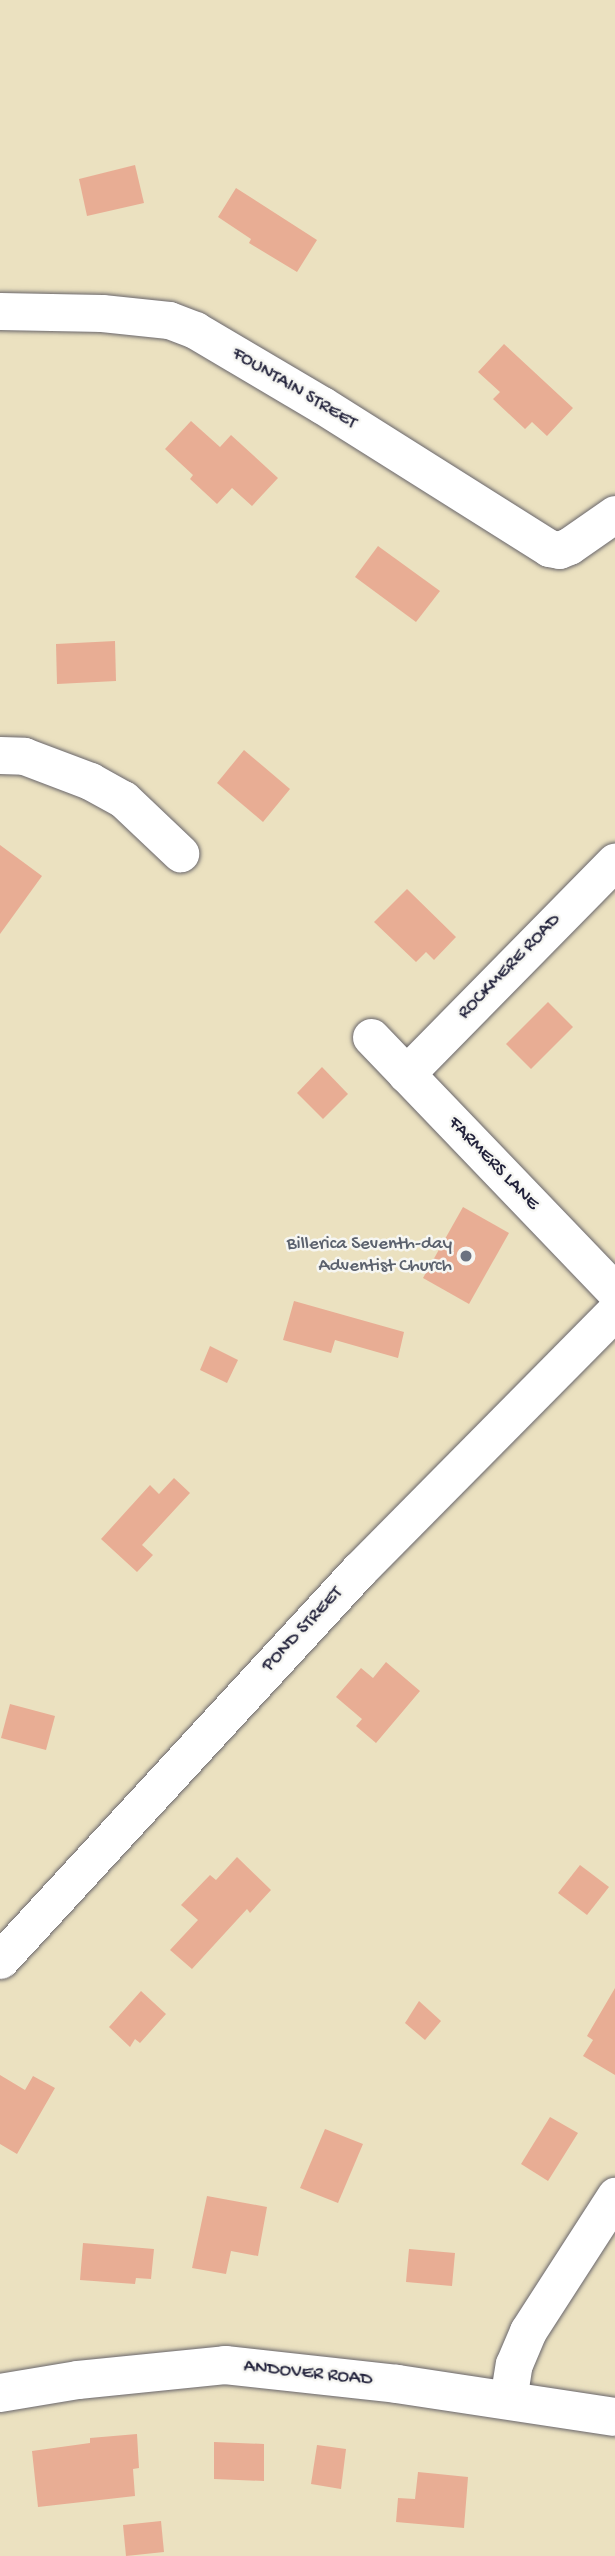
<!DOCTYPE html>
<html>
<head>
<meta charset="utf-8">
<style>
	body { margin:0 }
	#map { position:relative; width:615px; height:2556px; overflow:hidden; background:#ebe1c0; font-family:"Gochi Hand",sans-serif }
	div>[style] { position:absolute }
	.building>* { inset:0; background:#e8ad94 }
	.roads { filter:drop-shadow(0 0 2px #68656a) drop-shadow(0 0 2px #68656a) }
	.minor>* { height:37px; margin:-18.5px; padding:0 18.5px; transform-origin:18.5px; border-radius:18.5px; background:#fff }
	.major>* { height:38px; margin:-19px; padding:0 19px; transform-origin:19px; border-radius:19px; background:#fff }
	.dots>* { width:19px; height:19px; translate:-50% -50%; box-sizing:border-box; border:4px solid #f6f6f2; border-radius:50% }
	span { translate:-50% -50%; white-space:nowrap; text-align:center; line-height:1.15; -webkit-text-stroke:5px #f6f6f2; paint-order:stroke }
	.street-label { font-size:19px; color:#22223b }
	.worship-label { font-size:19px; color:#5b616d }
	.right { translate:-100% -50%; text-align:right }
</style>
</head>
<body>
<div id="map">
	<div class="building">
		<i style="clip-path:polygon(135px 165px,144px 203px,87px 216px,79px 179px)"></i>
		<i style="clip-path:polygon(236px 188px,317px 240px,297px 272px,249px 243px,251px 239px,218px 217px)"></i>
		<i style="clip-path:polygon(504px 344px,573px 408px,547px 436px,532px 422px,525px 429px,493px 399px,500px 392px,478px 372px)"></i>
		<i style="clip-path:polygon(191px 421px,220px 447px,231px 435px,278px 478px,252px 506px,232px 488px,217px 504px,190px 479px,193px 475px,165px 449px)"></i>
		<i style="clip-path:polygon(378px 546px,440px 591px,416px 622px,355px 577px)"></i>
		<i style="clip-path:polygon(115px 641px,116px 681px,57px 684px,56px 644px)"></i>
		<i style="clip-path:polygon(244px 750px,290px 789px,263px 822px,217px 783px)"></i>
		<i style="clip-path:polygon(0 845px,42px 876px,0 934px)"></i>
		<i style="clip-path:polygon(407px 889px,456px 937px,434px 960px,426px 952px,416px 962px,374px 922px)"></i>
		<i style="clip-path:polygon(548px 1002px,573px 1027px,531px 1069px,506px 1044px)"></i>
		<i style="clip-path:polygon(322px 1067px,348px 1094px,323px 1119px,297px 1093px)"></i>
		<i style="clip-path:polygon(463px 1207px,509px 1233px,469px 1304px,423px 1278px)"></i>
		<i style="clip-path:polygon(294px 1301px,404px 1332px,398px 1358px,335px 1340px,331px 1353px,283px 1340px)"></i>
		<i style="clip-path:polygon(210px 1346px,238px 1360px,227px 1383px,200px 1370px)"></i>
		<i style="clip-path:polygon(174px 1478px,190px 1493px,142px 1545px,153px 1555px,137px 1572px,101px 1539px,150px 1485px,159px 1494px)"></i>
		<i style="clip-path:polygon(386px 1662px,420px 1691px,376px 1743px,356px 1726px,362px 1719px,336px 1697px,361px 1668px,373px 1678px)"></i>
		<i style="clip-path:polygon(10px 1704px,55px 1716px,46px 1750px,1px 1738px)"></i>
		<i style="clip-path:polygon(237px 1857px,271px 1890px,250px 1913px,247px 1909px,192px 1969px,170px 1950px,198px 1920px,181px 1905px,210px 1875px,216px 1880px)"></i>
		<i style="clip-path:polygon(580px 1865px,609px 1887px,587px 1915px,558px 1893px)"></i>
		<i style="clip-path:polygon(615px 1988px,615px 2075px,583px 2056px,593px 2040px,587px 2036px)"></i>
		<i style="clip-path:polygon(141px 1991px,166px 2014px,140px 2043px,135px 2039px,130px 2047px,109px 2027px)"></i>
		<i style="clip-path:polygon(419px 2001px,441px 2021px,425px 2040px,405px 2023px)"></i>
		<i style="clip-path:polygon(0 2075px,25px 2090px,33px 2076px,55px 2088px,17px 2154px,0 2144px)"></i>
		<i style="clip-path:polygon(550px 2117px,578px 2133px,548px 2181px,521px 2164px)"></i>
		<i style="clip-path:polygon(325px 2129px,363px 2144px,338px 2203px,300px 2188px)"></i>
		<i style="clip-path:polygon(207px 2196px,267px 2207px,258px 2256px,231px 2251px,226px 2274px,192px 2268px)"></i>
		<i style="clip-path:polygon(83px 2243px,154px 2249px,151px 2279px,136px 2278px,135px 2284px,80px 2280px)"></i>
		<i style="clip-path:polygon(409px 2249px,455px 2253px,452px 2286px,406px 2282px)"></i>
		<i style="clip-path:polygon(137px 2434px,139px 2468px,133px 2469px,135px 2496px,38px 2507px,32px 2451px,90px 2443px,90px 2438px)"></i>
		<i style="clip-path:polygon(214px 2442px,264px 2444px,264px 2481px,214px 2479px)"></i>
		<i style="clip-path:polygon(317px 2445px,346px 2449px,341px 2489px,311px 2484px)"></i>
		<i style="clip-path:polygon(418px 2472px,468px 2477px,464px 2528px,396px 2522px,398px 2498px,415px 2499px)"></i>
		<i style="clip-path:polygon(161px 2521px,164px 2552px,126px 2556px,123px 2525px)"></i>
	</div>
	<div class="roads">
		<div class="minor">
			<i style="left:0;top:311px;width:102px;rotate:1.1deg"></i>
			<i style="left:102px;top:313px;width:67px;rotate:6deg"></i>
			<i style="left:169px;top:320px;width:28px;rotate:21deg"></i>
			<i style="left:195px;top:330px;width:147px;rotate:30.6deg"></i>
			<i style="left:322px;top:405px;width:268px;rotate:32.2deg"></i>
			<i style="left:549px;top:548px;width:10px;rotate:11deg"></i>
			<i style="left:559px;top:550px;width:11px;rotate:-22deg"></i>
			<i style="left:569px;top:546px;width:56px;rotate:-34.8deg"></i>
			<i style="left:0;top:755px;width:24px;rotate:2deg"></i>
			<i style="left:24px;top:756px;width:71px;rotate:20.7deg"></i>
			<i style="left:90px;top:781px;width:38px;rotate:29deg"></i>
			<i style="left:123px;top:799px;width:79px;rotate:43.5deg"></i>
			<i style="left:371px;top:1037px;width:352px;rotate:46.2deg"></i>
			<i style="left:406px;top:1074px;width:298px;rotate:-45.5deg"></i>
			<i style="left:0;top:1960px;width:530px;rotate:-47.37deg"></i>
			<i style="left:359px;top:1570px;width:364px;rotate:-45.3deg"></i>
			<i style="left:508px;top:2400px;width:36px;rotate:-81deg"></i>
			<i style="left:514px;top:2364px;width:36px;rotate:-67deg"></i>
			<i style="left:528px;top:2331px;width:161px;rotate:-57.2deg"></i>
		</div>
		<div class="major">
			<i style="left:0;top:2393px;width:79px;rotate:-9.5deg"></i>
			<i style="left:78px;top:2380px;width:148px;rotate:-5.8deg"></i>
			<i style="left:225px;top:2365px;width:173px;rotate:6.3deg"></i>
			<i style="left:397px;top:2384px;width:220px;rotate:8.6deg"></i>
		</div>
	</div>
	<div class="dots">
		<i style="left:466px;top:1256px;background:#6b7280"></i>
	</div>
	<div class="street-label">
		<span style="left:294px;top:389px;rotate:31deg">FOUNTAIN STREET</span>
		<span style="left:510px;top:967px;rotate:-46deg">ROCKMERE ROAD</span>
		<span style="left:493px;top:1164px;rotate:46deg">FARMERS LANE</span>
		<span style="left:303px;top:1630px;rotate:-47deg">POND STREET</span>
		<span style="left:308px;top:2374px;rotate:6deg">ANDOVER ROAD</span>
	</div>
	<div class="worship-label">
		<span class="right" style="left:452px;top:1256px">Billerica Seventh-day<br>Adventist Church</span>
	</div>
</div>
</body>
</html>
